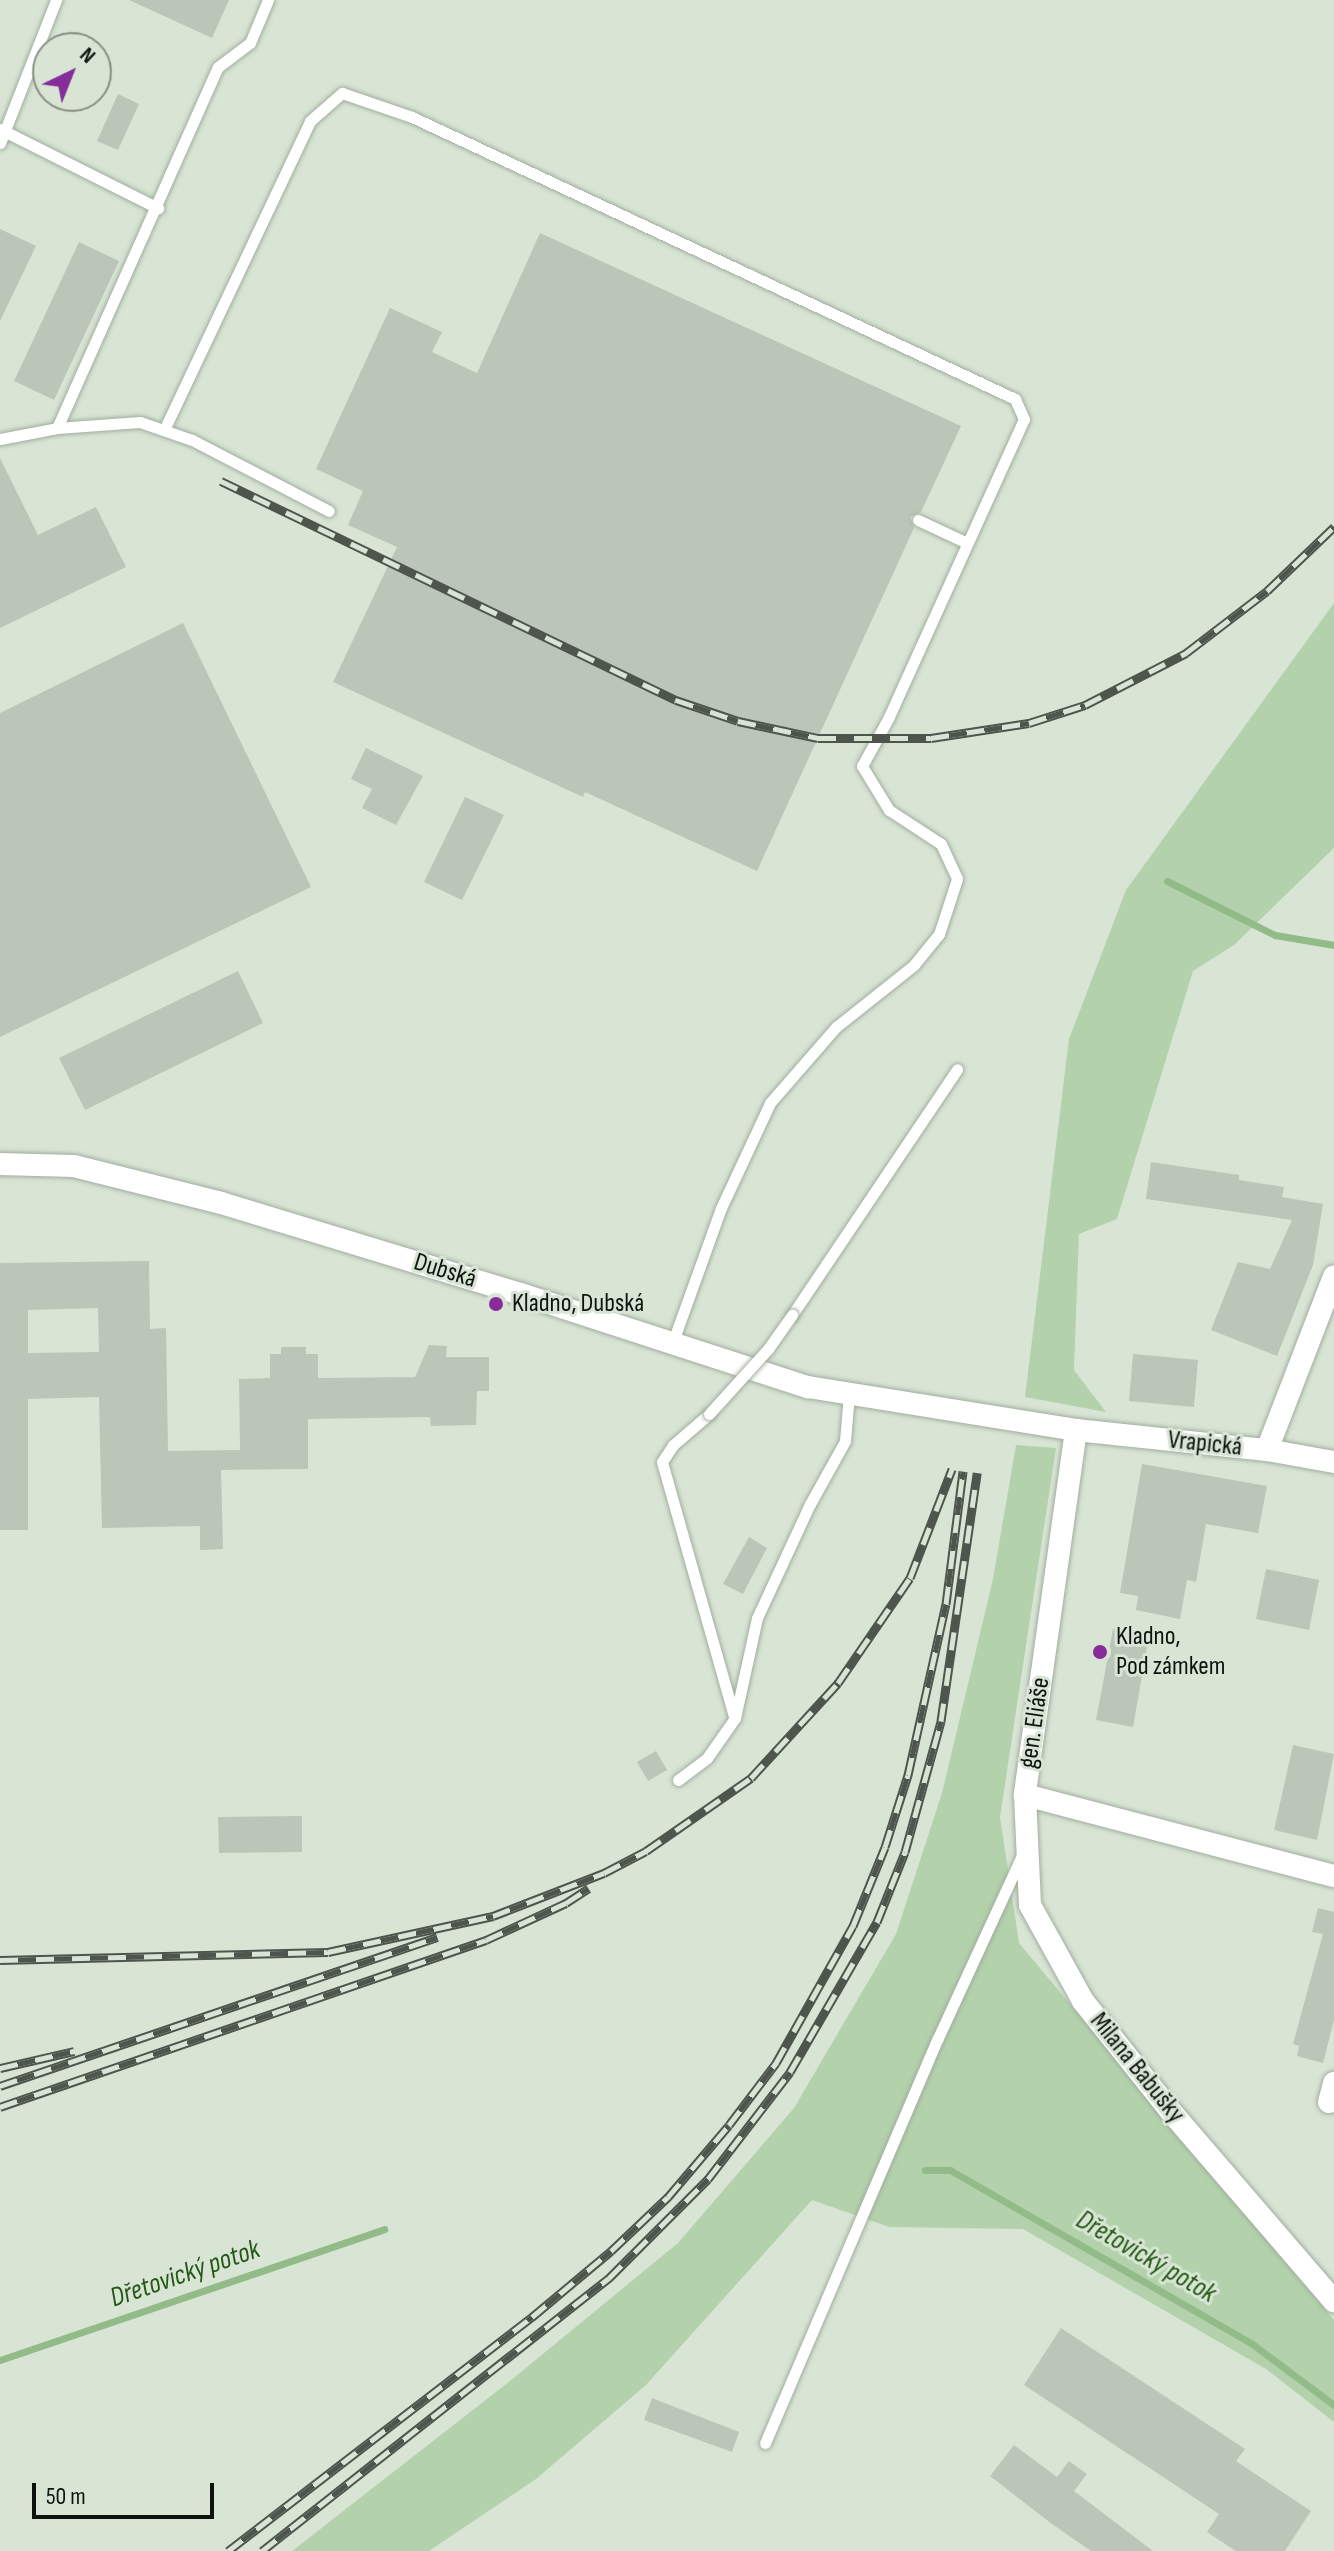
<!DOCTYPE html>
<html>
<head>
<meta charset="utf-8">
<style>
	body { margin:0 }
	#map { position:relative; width:1334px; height:2551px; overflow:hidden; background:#d8e5d5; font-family:"Sofia Sans Condensed",sans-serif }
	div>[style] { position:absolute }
	.green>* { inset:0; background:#b3d2ac }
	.stream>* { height:7px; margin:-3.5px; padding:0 3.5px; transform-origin:3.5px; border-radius:3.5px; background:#93bb8a }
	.building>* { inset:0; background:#bac6b7 }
	.roads { filter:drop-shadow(0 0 2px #a1ad9e) drop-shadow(0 0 2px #a1ad9e) }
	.service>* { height:11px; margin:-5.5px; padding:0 5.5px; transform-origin:5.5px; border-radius:5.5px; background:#fff }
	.minor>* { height:22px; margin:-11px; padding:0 11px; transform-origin:11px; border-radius:11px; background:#fff }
	.rail>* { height:9px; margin-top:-4.5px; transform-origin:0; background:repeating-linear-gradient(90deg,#d8e5d5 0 18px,#4d554c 0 36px); box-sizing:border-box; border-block:2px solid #4d554c }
	.bridges { filter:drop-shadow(0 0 2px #a1ad9e) drop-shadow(0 0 2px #a1ad9e) }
	.service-bridge>* { height:11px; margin:-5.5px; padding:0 5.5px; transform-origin:5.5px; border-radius:5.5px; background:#fff }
	.dots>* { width:22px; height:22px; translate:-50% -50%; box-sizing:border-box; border:4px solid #d8e5d5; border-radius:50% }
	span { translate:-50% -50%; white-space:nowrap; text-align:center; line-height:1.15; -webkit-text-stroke:6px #d8e5d5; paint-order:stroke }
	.street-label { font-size:26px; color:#0e130e }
	.poi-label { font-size:26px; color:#0e130e }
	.left { translate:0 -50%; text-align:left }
	.water-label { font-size:28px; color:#245816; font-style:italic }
	.north { position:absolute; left:32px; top:32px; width:80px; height:80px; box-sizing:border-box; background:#d8e5d5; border:2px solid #879185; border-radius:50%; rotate:43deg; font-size:22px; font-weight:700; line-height:32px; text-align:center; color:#0e130e }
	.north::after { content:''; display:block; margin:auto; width:28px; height:36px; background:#862d99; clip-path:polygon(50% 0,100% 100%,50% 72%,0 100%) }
	.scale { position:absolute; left:32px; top:2483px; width:182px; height:36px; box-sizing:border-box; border:4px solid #0e130e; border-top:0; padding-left:10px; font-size:24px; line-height:28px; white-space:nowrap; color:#0e130e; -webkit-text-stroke:6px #d8e5d5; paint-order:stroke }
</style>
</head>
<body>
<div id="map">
	<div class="green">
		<i style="clip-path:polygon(1334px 603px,1334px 848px,1234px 945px,1193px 971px,1117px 1219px,1079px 1234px,1074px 1370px,1106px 1412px,1025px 1397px,1069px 1039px,1126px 890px)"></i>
		<i style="clip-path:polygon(1016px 1445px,1056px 1448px,1000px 1817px,1019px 1943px,1334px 2320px,1334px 2422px,1266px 2369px,1023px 2229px,889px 2227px,812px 2200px,646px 2385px,536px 2479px,429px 2551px,292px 2551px,510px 2381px,678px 2243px,794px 2108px,896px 1934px,942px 1793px,993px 1579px)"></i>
	</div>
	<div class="stream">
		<i style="left:1167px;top:881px;width:121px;rotate:26.6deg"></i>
		<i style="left:1275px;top:935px;width:60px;rotate:9.6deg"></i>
		<i style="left:925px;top:2170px;width:25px"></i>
		<i style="left:950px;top:2170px;width:347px;rotate:29.9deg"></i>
		<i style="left:1251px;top:2343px;width:104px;rotate:36.8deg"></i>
		<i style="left:0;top:2360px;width:406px;rotate:-18.8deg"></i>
	</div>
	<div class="building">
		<i style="clip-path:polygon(129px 0,229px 0,212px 38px)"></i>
		<i style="clip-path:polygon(118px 94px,139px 104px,118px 150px,97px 141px)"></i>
		<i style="clip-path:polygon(0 229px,36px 246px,0 321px)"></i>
		<i style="clip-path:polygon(540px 233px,961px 426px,921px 512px,910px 517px,914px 528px,757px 871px,585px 792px,583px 797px,333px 682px,397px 547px,348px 525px,363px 491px,316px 469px,390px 308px,442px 332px,432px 352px,477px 373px)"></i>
		<i style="clip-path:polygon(79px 242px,119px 261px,54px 400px,14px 381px)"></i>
		<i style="clip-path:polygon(0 458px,38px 535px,96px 507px,126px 567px,0 628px)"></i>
		<i style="clip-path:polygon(183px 623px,311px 887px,0 1037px,0 713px)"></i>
		<i style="clip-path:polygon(366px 748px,423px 776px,396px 825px,362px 808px,372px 789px,351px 779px)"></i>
		<i style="clip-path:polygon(465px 797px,504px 815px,462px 900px,424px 882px)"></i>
		<i style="clip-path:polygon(238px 971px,263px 1023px,85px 1110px,59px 1058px)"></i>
		<i style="clip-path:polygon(1151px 1162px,1239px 1175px,1239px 1180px,1284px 1187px,1282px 1197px,1323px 1204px,1313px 1265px,1277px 1356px,1211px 1330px,1238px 1262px,1270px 1269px,1292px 1220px,1146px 1199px)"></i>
		<i style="clip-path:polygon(evenodd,149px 1261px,150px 1329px,166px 1328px,168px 1451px,240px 1450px,239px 1379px,270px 1378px,270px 1354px,281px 1354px,281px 1347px,306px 1347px,306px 1354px,318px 1354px,318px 1378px,415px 1377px,429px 1345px,447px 1346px,446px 1357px,489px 1357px,489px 1391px,477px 1391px,476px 1425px,431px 1426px,430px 1417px,308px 1419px,308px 1469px,221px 1470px,223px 1549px,200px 1550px,200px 1526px,102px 1528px,99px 1397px,28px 1399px,28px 1530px,0 1530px,0 1263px,149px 1261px,98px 1308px,99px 1352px,28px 1353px,28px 1310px,98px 1308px)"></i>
		<i style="clip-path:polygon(1133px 1354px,1198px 1360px,1194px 1407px,1129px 1401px)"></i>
		<i style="clip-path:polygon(1142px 1464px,1267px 1486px,1258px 1533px,1206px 1524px,1196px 1582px,1187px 1580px,1180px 1619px,1136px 1610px,1138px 1596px,1120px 1593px)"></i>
		<i style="clip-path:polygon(749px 1537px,767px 1548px,743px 1594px,723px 1584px)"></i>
		<i style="clip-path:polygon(1266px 1569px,1319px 1580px,1309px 1630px,1256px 1619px)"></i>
		<i style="clip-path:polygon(1113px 1629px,1149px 1636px,1133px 1727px,1096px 1720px)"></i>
		<i style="clip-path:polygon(1293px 1745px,1334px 1754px,1317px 1840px,1274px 1830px)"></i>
		<i style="clip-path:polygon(656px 1751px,667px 1770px,648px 1781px,637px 1762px)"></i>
		<i style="clip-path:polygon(302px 1816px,302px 1852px,219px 1853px,218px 1817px)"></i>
		<i style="clip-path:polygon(1318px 1908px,1334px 1912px,1334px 2020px,1323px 2063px,1297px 2056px,1299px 2046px,1293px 2044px,1323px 1934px,1312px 1932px)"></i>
		<i style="clip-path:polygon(1061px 2328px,1245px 2449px,1236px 2461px,1311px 2511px,1285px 2551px,1236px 2551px,1207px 2532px,1219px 2514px,1024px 2385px)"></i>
		<i style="clip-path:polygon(652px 2398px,739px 2432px,732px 2452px,644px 2420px)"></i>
		<i style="clip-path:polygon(1014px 2445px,1057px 2477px,1069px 2461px,1087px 2474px,1074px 2491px,1153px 2551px,1091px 2551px,1052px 2524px,990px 2476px)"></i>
	</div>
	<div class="roads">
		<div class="service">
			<i style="left:0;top:129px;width:177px;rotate:26.6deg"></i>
			<i style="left:0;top:143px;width:154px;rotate:-68.6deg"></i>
			<i style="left:57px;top:428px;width:395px;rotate:-66deg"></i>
			<i style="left:218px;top:67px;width:40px;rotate:-37deg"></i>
			<i style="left:250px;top:43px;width:47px;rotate:-67.3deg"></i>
			<i style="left:164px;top:430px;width:342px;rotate:-64.7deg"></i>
			<i style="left:310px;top:121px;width:43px;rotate:-41.2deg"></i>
			<i style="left:342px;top:93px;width:74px;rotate:18.9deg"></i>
			<i style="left:412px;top:117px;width:666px;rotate:25.06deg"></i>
			<i style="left:1015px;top:399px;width:22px;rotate:66deg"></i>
			<i style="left:1024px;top:419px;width:327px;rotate:114.4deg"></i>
			<i style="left:889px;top:717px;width:56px;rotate:118.9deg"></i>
			<i style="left:862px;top:766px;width:52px;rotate:58.5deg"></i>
			<i style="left:889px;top:810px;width:62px;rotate:33.2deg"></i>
			<i style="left:941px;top:844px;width:38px;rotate:65deg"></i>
			<i style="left:957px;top:879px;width:58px;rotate:108.1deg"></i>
			<i style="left:939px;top:934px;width:40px;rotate:129deg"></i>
			<i style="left:914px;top:965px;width:100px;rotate:141.5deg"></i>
			<i style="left:836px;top:1027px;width:101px;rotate:131deg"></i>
			<i style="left:770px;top:1103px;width:116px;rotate:115deg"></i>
			<i style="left:721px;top:1208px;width:141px;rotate:109.8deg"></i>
			<i style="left:0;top:439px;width:58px;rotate:-10.9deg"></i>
			<i style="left:57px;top:428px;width:83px;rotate:-4.1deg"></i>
			<i style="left:140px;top:422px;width:55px;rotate:19.1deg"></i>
			<i style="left:192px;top:440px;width:154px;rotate:27.4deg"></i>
			<i style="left:918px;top:520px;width:52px;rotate:25.1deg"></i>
			<i style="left:792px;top:1315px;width:296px;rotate:-56.1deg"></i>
			<i style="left:709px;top:1414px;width:48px;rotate:139.3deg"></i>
			<i style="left:673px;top:1445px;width:20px;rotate:123deg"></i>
			<i style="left:662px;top:1462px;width:264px;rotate:74.2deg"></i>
			<i style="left:678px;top:1780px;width:36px;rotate:-37deg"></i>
			<i style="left:707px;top:1758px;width:49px;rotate:-55deg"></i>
			<i style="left:735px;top:1718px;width:102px;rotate:-77.6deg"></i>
			<i style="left:757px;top:1618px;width:126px;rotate:-65.1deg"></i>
			<i style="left:810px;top:1504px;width:72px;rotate:-60.9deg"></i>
			<i style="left:845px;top:1441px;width:48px;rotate:-85.2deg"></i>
			<i style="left:765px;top:2443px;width:440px;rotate:-66.9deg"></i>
			<i style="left:938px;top:2038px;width:201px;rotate:-65.3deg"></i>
		</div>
		<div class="minor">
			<i style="left:0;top:1164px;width:74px;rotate:1.5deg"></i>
			<i style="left:74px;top:1166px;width:152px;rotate:14.1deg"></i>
			<i style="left:221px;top:1203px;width:313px;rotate:16.9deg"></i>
			<i style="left:521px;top:1294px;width:302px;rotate:18deg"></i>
			<i style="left:808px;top:1387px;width:271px;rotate:9.1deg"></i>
			<i style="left:1076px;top:1430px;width:192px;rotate:6deg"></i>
			<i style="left:1267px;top:1450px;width:68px;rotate:10.2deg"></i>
			<i style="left:1076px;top:1430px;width:369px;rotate:98deg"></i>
			<i style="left:1025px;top:1795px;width:110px;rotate:87.4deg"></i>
			<i style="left:1030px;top:1905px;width:110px;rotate:61.1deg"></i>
			<i style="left:1083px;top:2001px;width:144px;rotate:51.5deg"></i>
			<i style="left:1173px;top:2114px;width:247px;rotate:49.3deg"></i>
			<i style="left:1267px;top:1450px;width:186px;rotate:-68.9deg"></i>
			<i style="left:1025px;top:1795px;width:319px;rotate:14.7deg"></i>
			<i style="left:1329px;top:2102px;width:20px;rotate:-75deg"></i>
		</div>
	</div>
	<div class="rail">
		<i style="left:221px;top:481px;width:505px;rotate:25.7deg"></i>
		<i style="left:676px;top:700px;width:65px;rotate:18.7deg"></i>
		<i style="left:738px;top:721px;width:82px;rotate:12deg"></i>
		<i style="left:818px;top:738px;width:113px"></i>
		<i style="left:931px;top:738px;width:99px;rotate:-8.7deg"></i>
		<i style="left:1029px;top:723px;width:59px;rotate:-17.8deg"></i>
		<i style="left:1085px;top:705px;width:114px;rotate:-27.2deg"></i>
		<i style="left:1186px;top:653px;width:102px;rotate:-37.4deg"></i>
		<i style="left:1267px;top:591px;width:93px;rotate:-43.7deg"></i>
		<i style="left:0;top:1960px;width:328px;rotate:-1.4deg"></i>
		<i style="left:328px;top:1952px;width:169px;rotate:-12.3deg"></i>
		<i style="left:493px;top:1916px;width:119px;rotate:-21.2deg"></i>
		<i style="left:604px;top:1873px;width:47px;rotate:-27.6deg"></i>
		<i style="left:646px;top:1851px;width:128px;rotate:-34.8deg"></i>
		<i style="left:751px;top:1778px;width:129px;rotate:-47.5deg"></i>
		<i style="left:838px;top:1683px;width:127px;rotate:-55.6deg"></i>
		<i style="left:910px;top:1578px;width:117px;rotate:-68.9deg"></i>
		<i style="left:0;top:2068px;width:76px;rotate:-12.9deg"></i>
		<i style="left:0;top:2086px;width:462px;rotate:-18.8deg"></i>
		<i style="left:0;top:2107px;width:514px;rotate:-18.96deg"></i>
		<i style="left:486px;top:1940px;width:88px;rotate:-24.8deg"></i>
		<i style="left:566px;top:1903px;width:27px;rotate:-33deg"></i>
		<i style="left:228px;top:2551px;width:384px;rotate:-37.6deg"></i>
		<i style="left:532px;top:2317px;width:103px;rotate:-39.9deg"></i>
		<i style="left:611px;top:2251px;width:79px;rotate:-43.5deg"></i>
		<i style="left:668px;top:2197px;width:94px;rotate:-49.7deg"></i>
		<i style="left:729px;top:2125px;width:78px;rotate:-52.8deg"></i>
		<i style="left:776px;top:2063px;width:157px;rotate:-60.7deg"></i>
		<i style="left:853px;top:1926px;width:85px;rotate:-67.9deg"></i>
		<i style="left:885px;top:1847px;width:76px;rotate:-72.3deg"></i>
		<i style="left:908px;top:1775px;width:175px;rotate:-77.5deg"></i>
		<i style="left:946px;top:1604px;width:134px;rotate:-82.7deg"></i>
		<i style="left:262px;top:2551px;width:442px;rotate:-38.2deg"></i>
		<i style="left:609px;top:2278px;width:140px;rotate:-45deg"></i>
		<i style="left:708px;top:2179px;width:135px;rotate:-52.5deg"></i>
		<i style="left:790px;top:2072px;width:173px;rotate:-59.9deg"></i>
		<i style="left:877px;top:1922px;width:75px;rotate:-68.2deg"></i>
		<i style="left:905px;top:1852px;width:136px;rotate:-74.6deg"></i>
		<i style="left:941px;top:1721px;width:251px;rotate:-81.7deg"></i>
	</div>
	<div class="bridges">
		<div class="service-bridge">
			<i style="left:709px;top:1414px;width:88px;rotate:-47.8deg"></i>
			<i style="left:768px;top:1349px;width:42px;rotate:-54.8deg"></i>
		</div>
	</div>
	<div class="dots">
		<i style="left:496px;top:1304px;background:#862d99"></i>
		<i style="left:1100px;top:1652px;background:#862d99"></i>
	</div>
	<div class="street-label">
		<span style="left:445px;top:1271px;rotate:17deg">Dubská</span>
		<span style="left:1205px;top:1444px;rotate:6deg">Vrapická</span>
		<span style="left:1035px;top:1723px;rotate:-82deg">gen. Eliáše</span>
		<span style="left:1137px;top:2068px;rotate:51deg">Milana Babušky</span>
	</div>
	<div class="poi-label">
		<span class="left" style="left:512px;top:1304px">Kladno, Dubská</span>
		<span class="left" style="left:1116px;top:1652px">Kladno,<br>Pod zámkem</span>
	</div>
	<div class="water-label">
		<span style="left:1146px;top:2257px;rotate:30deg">Dřetovický potok</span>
		<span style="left:185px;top:2274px;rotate:-19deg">Dřetovický potok</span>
	</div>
	<div class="north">N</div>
	<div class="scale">50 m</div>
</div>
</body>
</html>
